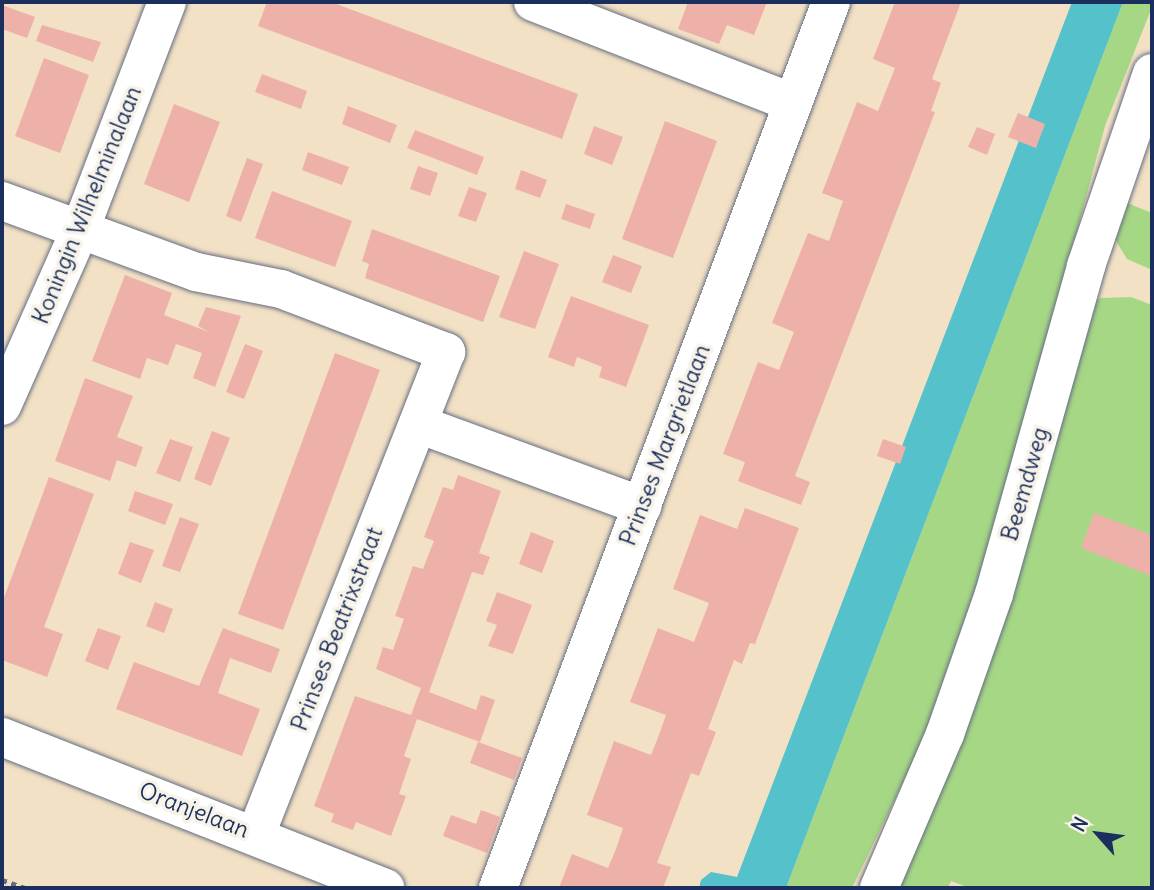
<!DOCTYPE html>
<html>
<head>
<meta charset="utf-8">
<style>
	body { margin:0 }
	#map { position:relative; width:1154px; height:890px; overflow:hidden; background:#f2e1c4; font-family:Delius,sans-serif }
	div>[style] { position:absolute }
	.green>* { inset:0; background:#a6d785 }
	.water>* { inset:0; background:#54c1cb }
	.building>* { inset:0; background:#eeb1a9 }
	.path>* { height:4.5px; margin-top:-2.25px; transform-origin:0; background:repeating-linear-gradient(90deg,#666d82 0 5px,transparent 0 10px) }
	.roads { filter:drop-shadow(0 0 2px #666d82) drop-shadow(0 0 2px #666d82) }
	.street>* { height:38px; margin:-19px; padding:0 19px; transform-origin:19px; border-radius:19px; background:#fff }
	span { translate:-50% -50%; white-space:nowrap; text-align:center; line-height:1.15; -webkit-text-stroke:7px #f7f3e8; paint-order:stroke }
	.street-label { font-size:23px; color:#1b2f5e }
	.frame { position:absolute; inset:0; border:4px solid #1b2f5e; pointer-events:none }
	.north { position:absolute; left:1063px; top:799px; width:70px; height:70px; -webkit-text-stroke:5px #f7f3e8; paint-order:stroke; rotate:298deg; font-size:19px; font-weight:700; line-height:28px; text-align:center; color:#1b2f5e }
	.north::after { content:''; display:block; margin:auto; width:24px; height:32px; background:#1b2f5e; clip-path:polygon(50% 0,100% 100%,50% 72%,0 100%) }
</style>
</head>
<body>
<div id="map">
	<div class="green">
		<i style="clip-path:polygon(1123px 2px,1152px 2px,1152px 7px,1105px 126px,981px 591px,924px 739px,852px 888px,786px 888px)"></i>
		<i style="clip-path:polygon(1122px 201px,1152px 213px,1152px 270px,1127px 259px,1111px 233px)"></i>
		<i style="clip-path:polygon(1131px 297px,1152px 305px,1152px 888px,970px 888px,951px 881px,948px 888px,886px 888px,1085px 306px,1101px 298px)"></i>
	</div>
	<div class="water">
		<i style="clip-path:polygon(1072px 2px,1123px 2px,786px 888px,699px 888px,701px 880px,711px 872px,737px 877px)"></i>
	</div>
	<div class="building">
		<i style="clip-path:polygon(267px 2px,331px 2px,578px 94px,562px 139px,258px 26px)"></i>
		<i style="clip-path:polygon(688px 2px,767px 2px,754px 35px,727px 25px,719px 44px,678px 29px)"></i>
		<i style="clip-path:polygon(895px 2px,961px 2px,932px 79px,941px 83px,931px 111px,935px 112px,795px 476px,810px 482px,801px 505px,738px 481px,745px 462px,723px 454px,758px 362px,779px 370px,794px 332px,772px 323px,808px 233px,829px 241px,843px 201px,822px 193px,857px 102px,878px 111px,895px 68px,873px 59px)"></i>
		<i style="clip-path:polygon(2px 5px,35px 17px,27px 38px,2px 29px)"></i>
		<i style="clip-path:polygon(42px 25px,101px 42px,93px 62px,36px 41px)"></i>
		<i style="clip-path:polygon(44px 58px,89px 75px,60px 153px,15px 136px)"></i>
		<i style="clip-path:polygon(262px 74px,307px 91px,301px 109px,255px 92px)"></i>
		<i style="clip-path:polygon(174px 104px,220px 122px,189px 202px,144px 184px)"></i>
		<i style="clip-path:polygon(348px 106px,397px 125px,390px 143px,342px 124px)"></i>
		<i style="clip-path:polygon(1018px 113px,1045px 124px,1036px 148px,1008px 137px)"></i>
		<i style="clip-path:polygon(665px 121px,717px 141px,673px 258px,622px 239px)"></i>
		<i style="clip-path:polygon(594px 126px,623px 137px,612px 165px,584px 154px)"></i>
		<i style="clip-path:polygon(977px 127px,995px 134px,987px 155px,968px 147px)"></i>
		<i style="clip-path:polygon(415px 130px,484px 157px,477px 175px,407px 148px)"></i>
		<i style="clip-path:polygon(308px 152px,349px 167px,342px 185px,302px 170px)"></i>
		<i style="clip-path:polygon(247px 158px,263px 164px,241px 222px,226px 216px)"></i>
		<i style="clip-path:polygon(418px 166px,438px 173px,430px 196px,410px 189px)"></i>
		<i style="clip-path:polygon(521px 170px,547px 180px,540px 198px,515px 189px)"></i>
		<i style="clip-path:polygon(469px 187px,487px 193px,476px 222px,458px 216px)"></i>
		<i style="clip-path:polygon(272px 191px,352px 221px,335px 267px,255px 238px)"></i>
		<i style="clip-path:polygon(566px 204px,595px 214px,590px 229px,561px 219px)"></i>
		<i style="clip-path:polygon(372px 229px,500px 276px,483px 322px,365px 278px,369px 264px,362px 261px)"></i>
		<i style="clip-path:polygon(524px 251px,559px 264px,535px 329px,499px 317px)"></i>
		<i style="clip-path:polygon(613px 255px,642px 266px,631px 293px,602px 282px)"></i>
		<i style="clip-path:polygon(125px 275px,172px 293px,164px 315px,209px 332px,198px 326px,206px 307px,241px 316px,215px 387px,193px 378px,202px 353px,176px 344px,168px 365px,147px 358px,140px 379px,92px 361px)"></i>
		<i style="clip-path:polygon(571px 296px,649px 325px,626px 387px,599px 377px,602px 367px,590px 362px,577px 357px,574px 367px,548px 357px)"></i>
		<i style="clip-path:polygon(245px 344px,263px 351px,244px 399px,226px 392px)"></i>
		<i style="clip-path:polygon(335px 353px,380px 370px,283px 630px,238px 614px)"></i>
		<i style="clip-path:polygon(85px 378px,133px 396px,117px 437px,143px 447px,136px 467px,117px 460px,110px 481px,55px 461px)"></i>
		<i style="clip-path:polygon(212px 431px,230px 438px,211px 486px,194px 479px)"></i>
		<i style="clip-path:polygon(170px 439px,193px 447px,180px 482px,156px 473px)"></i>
		<i style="clip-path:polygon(883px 439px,906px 447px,900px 464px,877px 456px)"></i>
		<i style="clip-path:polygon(458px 475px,501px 491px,479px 553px,490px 557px,483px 575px,472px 572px,429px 692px,476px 710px,481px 695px,495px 700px,480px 742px,417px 719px,404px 756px,411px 759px,399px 794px,406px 796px,391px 836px,356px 822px,353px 830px,331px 822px,334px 814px,314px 806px,355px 696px,411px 715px,421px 688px,376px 669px,383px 647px,393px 650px,404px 619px,395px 616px,413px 566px,423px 569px,428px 556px,434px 541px,424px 537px,443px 487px,453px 490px)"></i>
		<i style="clip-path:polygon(49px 477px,94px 494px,44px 627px,63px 634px,47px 677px,2px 660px,2px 603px)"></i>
		<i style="clip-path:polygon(135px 491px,173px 504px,165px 525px,128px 511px)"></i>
		<i style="clip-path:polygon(745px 508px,799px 528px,755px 644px,750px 643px,742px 664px,734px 660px,708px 729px,716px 732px,699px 776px,691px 773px,657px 863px,671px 867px,663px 888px,559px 888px,572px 854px,608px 868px,616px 849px,623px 828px,587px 815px,614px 741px,651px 755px,659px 735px,666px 715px,630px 702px,658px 628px,694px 642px,709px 603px,673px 589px,700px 515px,737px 529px)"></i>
		<i style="clip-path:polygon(1094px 513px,1152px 535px,1152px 576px,1081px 548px)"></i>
		<i style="clip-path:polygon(180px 517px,199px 524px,180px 572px,162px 566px)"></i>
		<i style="clip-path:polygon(531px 532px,554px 541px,542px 573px,519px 564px)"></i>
		<i style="clip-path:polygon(130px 542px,154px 550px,141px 583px,118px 574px)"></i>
		<i style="clip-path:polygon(497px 592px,532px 605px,513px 654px,488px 646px,497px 625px,486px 621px)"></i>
		<i style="clip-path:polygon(155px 602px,173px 609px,164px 633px,146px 626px)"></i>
		<i style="clip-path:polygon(98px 628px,121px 636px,108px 670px,85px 661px)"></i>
		<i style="clip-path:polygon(223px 628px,280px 649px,271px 673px,230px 658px,218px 693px,260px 709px,242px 756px,116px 709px,134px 662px,199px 686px)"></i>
		<i style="clip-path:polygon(478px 742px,522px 758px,514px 780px,470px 763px)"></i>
		<i style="clip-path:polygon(481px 810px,500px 817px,487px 853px,443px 836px,451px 815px,476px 824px)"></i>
	</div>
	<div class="path">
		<i style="left:2px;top:880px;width:24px;rotate:19deg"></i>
	</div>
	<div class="roads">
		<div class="street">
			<i style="left:533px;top:2px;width:279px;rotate:21.2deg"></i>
			<i style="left:2px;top:201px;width:207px;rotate:20.1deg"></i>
			<i style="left:196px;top:272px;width:87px;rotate:11.3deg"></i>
			<i style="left:281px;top:289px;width:177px;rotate:20.9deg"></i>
			<i style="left:446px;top:352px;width:518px;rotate:111.51deg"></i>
			<i style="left:2px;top:406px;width:193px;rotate:-66.1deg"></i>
			<i style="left:80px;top:230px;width:244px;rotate:-69.1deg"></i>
			<i style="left:418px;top:424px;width:239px;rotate:20.1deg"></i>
			<i style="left:2px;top:737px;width:412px;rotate:21.5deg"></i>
			<i style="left:498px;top:888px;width:947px;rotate:-69.4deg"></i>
			<i style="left:879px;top:888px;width:168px;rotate:-66.8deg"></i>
			<i style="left:945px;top:734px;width:148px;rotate:-70.7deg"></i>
			<i style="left:994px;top:594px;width:341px;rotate:-74.3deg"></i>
			<i style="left:1086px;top:266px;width:204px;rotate:-71.1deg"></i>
		</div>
	</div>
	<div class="street-label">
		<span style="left:87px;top:205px;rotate:-68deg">Koningin Wilhelminalaan</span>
		<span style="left:665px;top:445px;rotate:-69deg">Prinses Margrietlaan</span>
		<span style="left:1025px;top:484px;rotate:-74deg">Beemdweg</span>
		<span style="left:337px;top:629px;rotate:-69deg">Prinses Beatrixstraat</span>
		<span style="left:194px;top:810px;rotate:21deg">Oranjelaan</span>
	</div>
	<div class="frame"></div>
	<div class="north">N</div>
</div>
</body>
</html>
